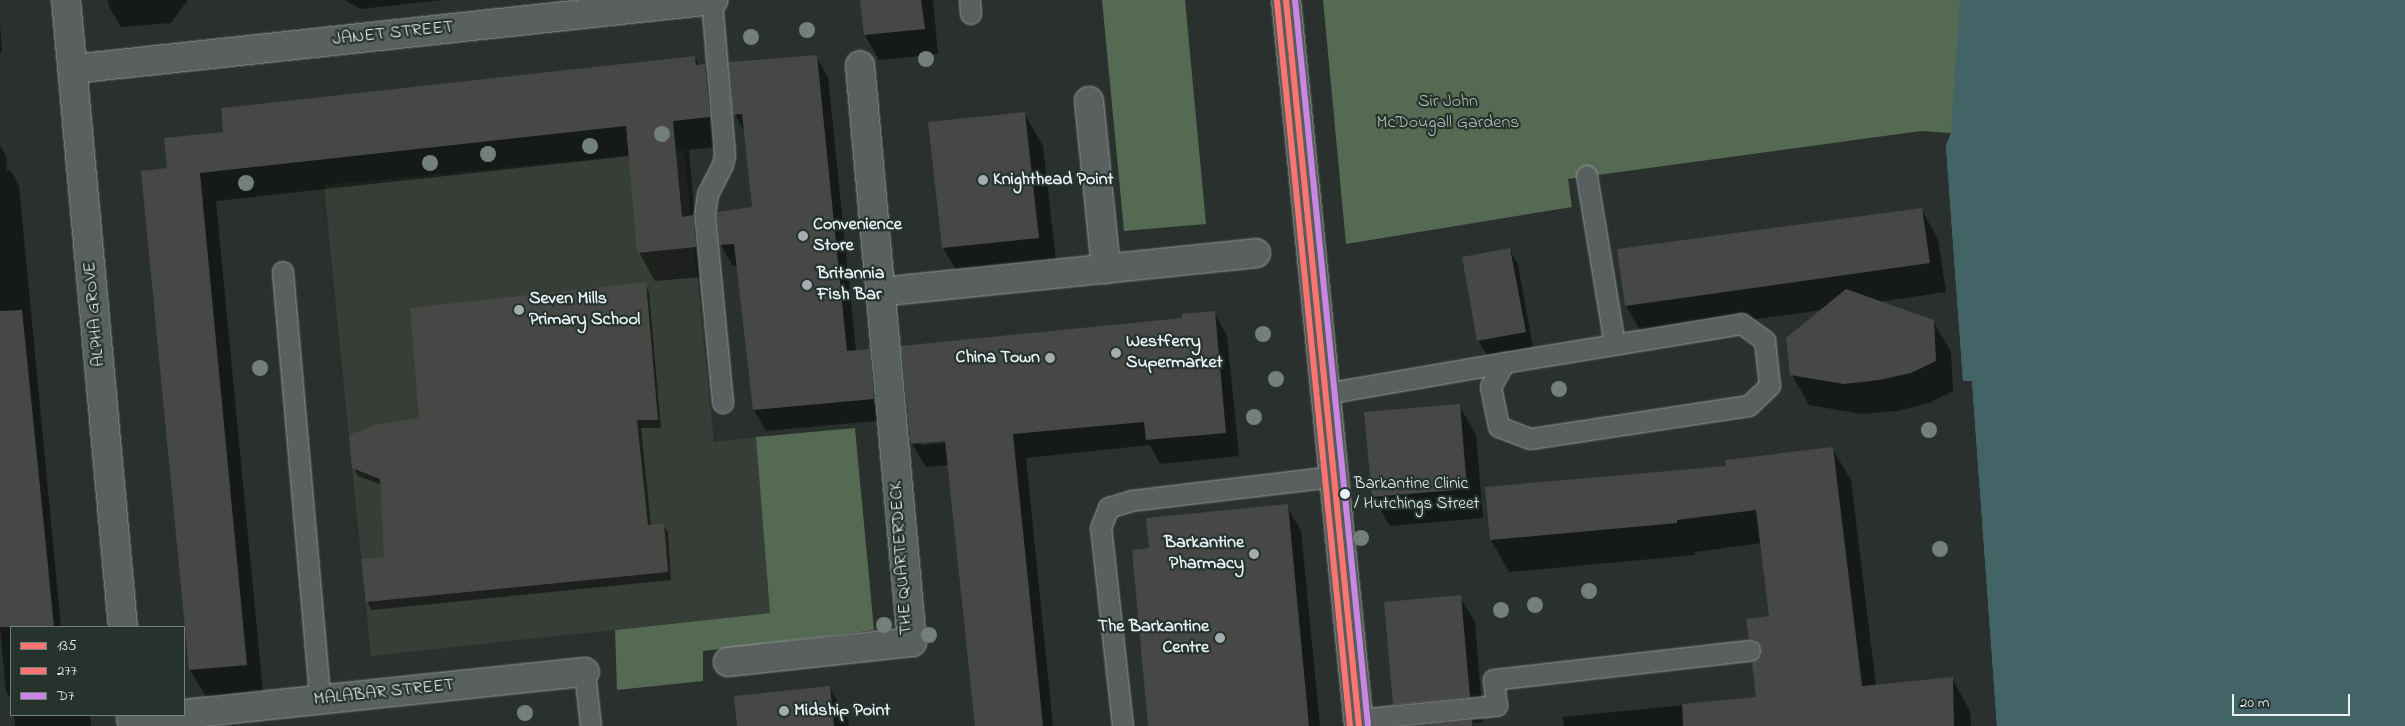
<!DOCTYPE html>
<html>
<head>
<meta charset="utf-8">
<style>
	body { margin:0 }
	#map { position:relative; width:2405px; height:726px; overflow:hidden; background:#29302d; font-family:"Indie Flower",sans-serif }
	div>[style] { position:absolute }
	.built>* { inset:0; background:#373d37 }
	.green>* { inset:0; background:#556a52 }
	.water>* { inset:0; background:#436466 }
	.shadow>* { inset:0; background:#0007 }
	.building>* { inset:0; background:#474845 }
	.roads { filter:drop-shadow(0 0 1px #959a9a) drop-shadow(0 0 1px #959a9a) }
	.lane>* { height:20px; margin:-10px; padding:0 10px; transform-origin:10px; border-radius:10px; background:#5a6060 }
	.street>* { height:28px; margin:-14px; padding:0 14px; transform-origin:14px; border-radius:14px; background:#5a6060 }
	.primary>* { height:28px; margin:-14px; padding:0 14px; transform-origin:14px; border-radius:14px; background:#595d5a }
	.bus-1>* { height:6px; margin:-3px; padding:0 3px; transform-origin:3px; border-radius:3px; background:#fa7571 }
	.bus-2>* { height:6px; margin:-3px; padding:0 3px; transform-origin:3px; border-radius:3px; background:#fa7571 }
	.bus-3>* { height:6px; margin:-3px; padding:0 3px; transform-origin:3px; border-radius:3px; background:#c787e3 }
	.trees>* { width:16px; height:16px; margin:-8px; border-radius:50%; background:#737f79 }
	.dots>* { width:14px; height:14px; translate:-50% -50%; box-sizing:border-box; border:2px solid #26332d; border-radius:50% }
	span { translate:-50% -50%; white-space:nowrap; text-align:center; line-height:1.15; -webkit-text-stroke:4.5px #26332d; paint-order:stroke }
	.bus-label { font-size:17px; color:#e8f1f8 }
	.left { translate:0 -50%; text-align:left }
	.street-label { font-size:18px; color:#e8f1f8 }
	.park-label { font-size:18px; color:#b0bfb8 }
	.poi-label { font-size:18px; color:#e8f1f8; font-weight:700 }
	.right { translate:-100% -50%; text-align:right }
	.legend { position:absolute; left:10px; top:626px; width:175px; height:90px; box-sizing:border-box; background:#26332d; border:1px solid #747f7e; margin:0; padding:6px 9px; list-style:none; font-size:15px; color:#e8f1f8 }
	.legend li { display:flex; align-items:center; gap:10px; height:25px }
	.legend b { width:25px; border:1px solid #747f7e }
	.scale { position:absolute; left:2232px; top:694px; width:118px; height:22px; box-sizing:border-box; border:2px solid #e8f1f8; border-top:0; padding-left:6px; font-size:15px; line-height:18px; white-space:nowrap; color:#e8f1f8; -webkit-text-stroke:4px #26332d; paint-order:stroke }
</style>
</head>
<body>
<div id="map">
	<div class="built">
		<i style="clip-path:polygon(684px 150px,714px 442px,756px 437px,771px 613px,371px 656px,324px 185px)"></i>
	</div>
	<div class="green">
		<i style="clip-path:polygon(1102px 0,1185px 0,1206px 224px,1124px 231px)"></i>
		<i style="clip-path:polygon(1323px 0,2116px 0,1997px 726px,1972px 381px,1963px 381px,1946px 146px,1951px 133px,1921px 131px,1568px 179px,1572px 207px,1346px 244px)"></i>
		<i style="clip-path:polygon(855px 428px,874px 630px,703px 651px,703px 681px,617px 690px,615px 630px,770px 613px,756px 437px)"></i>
	</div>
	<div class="water">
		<i style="clip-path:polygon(1960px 0,2405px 0,2405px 726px,1997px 726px,1972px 381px,1963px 381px,1946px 146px,1951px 133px)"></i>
	</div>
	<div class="shadow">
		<i style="clip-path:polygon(108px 0,188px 0,171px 23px,121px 27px,109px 7px)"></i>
		<i style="clip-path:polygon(344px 0,442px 0,361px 9px)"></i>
		<i style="clip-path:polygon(861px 0,933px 0,938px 54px,879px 60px,865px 35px)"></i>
		<i style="clip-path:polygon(0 23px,2px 52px,0 53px)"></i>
		<i style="clip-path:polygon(695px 57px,699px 66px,705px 65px,721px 94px,726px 146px,689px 150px,695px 222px,709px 245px,712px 276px,655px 281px,639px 252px,630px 156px,216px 201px,263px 693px,207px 698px,190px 670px,169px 170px,224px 133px)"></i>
		<i style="clip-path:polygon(816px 57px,828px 77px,856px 351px,869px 350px,881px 371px,886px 420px,766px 431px,754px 410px,738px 265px,733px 266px,721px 245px,754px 208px,746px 134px,735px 114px)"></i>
		<i style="clip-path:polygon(1024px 113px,1043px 146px,1057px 270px,962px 280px,943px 248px)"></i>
		<i style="clip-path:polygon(0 146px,6px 155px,7px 170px,10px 170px,19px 186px,61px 627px,11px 627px,11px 700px,6px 691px,0 628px)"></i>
		<i style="clip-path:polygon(1921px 209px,1938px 239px,1946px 292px,1879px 302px,1933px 321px,1951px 352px,1953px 391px,1929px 403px,1897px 411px,1862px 414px,1809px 405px,1792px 375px,1822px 310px,1643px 335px,1626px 306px,1618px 250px)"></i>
		<i style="clip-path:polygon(1510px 250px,1518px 265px,1533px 347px,1487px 355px,1478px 340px)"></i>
		<i style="clip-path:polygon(645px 284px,649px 292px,661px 428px,641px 428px,651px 526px,663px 525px,668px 532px,671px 580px,372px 610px,367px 602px,386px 558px,382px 485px,358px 476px,354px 468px,420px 419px)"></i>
		<i style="clip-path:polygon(evenodd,1214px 312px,1227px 336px,1239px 456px,1160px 464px,1150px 445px,1026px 458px,1053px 726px,976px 726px,949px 465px,926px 467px,912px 444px,902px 347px,1183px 319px,1214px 312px,951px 439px,952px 442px,921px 445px,921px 442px,951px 439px)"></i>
		<i style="clip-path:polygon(1459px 405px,1476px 435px,1483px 518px,1390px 526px,1373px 497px)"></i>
		<i style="clip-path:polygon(1832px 448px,1851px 480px,1876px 686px,1952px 678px,1970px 711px,1971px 726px,1564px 726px,1563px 717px,1757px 698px,1761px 658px,1750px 639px,1770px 617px,1761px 543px,1695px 552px,1695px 555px,1509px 572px,1491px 540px,1727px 467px)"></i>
		<i style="clip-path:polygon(1287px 506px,1301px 531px,1320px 726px,1150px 726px,1151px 549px)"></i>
		<i style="clip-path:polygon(1460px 597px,1475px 622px,1483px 722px,1471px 723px,1473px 726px,1407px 726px,1394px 704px)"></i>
		<i style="clip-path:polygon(830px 688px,848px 720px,849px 726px,738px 726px)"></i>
		<i style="clip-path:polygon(14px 715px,90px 715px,91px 726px,15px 726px)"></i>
	</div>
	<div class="building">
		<i style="clip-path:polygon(860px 0,921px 0,925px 29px,864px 35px)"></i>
		<i style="clip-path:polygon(817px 55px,847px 351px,870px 349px,874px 399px,753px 410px,734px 244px,720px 245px,717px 215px,717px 212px,752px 207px,742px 114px,733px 115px,729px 62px)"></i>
		<i style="clip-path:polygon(695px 56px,696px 65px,705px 64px,710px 117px,673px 121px,682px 217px,693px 215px,696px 247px,637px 253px,626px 126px,200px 173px,247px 665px,189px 670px,141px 171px,167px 168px,164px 138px,223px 132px,221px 108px)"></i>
		<i style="clip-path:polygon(1025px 112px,1039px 238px,942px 248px,928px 122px)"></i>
		<i style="clip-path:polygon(1922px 208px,1930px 263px,1625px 306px,1617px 249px)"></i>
		<i style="clip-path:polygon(1510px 248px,1526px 332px,1477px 341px,1462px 257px)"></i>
		<i style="clip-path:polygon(646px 282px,658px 420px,637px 420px,648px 525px,664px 523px,668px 572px,366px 602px,361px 559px,384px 557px,380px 479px,352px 468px,349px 435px,376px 425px,419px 418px,410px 308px)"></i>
		<i style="clip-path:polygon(1846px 289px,1934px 320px,1936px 361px,1911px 373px,1879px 380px,1844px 384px,1790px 375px,1786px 338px)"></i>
		<i style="clip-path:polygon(22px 310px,45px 536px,54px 627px,0 627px,0 311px)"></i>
		<i style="clip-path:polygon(1215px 311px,1226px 433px,1146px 440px,1144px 422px,1013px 434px,1043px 726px,975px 726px,945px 441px,911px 444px,901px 346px,1182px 318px,1182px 314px)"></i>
		<i style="clip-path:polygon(1460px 404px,1467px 489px,1372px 497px,1364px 412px)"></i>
		<i style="clip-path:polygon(1833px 447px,1862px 686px,1953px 677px,1954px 726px,1683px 726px,1682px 704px,1756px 697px,1752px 663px,1761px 656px,1762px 649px,1755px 640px,1749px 639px,1746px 619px,1769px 616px,1756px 510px,1677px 520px,1677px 523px,1490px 540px,1485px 487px,1726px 466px,1725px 460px)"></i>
		<i style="clip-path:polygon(1288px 504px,1309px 726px,1148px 726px,1132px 550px,1149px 548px,1146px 518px)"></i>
		<i style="clip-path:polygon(1461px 595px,1470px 697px,1393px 705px,1384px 602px)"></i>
		<i style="clip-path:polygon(830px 686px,834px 726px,737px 726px,734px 696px)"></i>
		<i style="clip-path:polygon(1472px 720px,1472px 726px,1417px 726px)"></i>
	</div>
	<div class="roads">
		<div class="lane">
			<i style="left:712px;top:0;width:157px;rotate:85.2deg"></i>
			<i style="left:725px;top:156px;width:9px;rotate:103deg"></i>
			<i style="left:723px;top:165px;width:33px;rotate:117deg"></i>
			<i style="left:708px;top:194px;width:21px;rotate:98deg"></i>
			<i style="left:705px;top:215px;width:189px;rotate:84.5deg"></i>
			<i style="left:970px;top:0;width:14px;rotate:86deg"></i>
			<i style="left:1587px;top:176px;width:171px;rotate:80.6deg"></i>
			<i style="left:283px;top:272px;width:429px;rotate:85deg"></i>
			<i style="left:1326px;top:394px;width:182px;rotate:-9.8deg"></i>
			<i style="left:1505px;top:363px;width:240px;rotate:-9.3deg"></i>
			<i style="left:1742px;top:324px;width:29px;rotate:36deg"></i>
			<i style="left:1765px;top:341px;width:45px;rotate:83.7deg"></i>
			<i style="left:1770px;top:386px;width:29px;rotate:136deg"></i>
			<i style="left:1749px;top:406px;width:221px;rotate:171.4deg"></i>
			<i style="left:1530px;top:439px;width:33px;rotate:-159deg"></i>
			<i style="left:1499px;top:427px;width:41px;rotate:-101.3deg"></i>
			<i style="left:1491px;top:387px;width:28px;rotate:-60deg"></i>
			<i style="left:585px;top:672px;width:54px;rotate:83.7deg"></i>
			<i style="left:1358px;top:720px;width:140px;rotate:-5.8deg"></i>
			<i style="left:1497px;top:706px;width:26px;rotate:-97deg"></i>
			<i style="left:1494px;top:680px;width:258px;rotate:-6.5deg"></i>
			<i style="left:1123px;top:726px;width:199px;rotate:-96.3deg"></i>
			<i style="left:1101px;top:528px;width:22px;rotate:-68deg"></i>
			<i style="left:1109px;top:508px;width:24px;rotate:-17deg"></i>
			<i style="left:1132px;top:501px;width:203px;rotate:-6.8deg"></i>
		</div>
		<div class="street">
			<i style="left:66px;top:0;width:630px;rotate:84.81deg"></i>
			<i style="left:73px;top:69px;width:644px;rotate:-6.15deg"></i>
			<i style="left:1089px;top:101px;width:169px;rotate:84.2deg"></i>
			<i style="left:880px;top:292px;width:378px;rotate:-5.9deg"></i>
			<i style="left:728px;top:662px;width:185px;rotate:-6.2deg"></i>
			<i style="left:912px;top:642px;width:579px;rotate:-95.15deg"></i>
			<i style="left:184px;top:714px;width:403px;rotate:-6deg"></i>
			<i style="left:131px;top:719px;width:41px;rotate:-5.6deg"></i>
		</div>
		<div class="primary">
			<i style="left:1286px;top:0;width:730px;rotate:84.26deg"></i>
		</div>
	</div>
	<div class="bus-1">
		<i style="left:1286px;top:0;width:730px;rotate:84.26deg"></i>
	</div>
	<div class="bus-2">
		<i style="left:1277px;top:1px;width:729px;rotate:84.25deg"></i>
	</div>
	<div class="bus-3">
		<i style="left:1295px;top:0;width:729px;rotate:84.25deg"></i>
	</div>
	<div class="trees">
		<i style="left:807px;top:30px"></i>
		<i style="left:751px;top:37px"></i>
		<i style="left:926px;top:59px"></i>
		<i style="left:662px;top:134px"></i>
		<i style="left:590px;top:146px"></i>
		<i style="left:488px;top:154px"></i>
		<i style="left:430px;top:163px"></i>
		<i style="left:246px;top:183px"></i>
		<i style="left:1263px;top:334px"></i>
		<i style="left:260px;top:368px"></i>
		<i style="left:1276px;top:379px"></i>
		<i style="left:1559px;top:389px"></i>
		<i style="left:1254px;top:417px"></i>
		<i style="left:1929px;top:430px"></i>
		<i style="left:1361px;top:538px"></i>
		<i style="left:1940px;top:549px"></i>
		<i style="left:1589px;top:591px"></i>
		<i style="left:1535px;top:605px"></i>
		<i style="left:1501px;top:610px"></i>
		<i style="left:884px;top:625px"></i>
		<i style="left:929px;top:635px"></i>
		<i style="left:525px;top:713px"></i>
	</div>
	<div class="dots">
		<i style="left:983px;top:180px;background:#a5adb1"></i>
		<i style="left:803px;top:236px;background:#a5adb1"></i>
		<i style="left:807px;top:285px;background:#a5adb1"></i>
		<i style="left:519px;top:310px;background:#a5adb1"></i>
		<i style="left:1116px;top:353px;background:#a5adb1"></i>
		<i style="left:1050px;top:358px;background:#a5adb1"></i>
		<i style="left:1345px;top:494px;background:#e8f1f8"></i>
		<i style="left:1254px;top:554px;background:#a5adb1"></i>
		<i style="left:1220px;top:638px;background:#a5adb1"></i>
		<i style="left:784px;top:711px;background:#a5adb1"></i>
	</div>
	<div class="bus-label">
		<span class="left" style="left:1354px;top:494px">Barkantine Clinic<br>/ Hutchings Street</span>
	</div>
	<div class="street-label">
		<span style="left:393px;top:34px;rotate:-6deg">JANET STREET</span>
		<span style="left:95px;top:314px;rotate:-95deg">ALPHA GROVE</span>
		<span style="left:902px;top:558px;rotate:-94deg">THE QUARTERDECK</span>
		<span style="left:384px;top:693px;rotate:-6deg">MALABAR STREET</span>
	</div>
	<div class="park-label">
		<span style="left:1448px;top:113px">Sir John<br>McDougall Gardens</span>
	</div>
	<div class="poi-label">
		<span class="left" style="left:993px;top:180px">Knighthead Point</span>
		<span class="left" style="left:813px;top:236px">Convenience<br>Store</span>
		<span class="left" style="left:817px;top:285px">Britannia<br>Fish Bar</span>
		<span class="left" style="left:529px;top:310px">Seven Mills<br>Primary School</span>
		<span class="left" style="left:1126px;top:353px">Westferry<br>Supermarket</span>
		<span class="right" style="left:1040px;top:358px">China Town</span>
		<span class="right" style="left:1244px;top:554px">Barkantine<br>Pharmacy</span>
		<span class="right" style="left:1209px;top:638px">The Barkantine<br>Centre</span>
		<span class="left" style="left:794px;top:711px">Midship Point</span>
	</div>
	<ul class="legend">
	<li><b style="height:6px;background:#fa7571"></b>135</li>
	<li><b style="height:6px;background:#fa7571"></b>277</li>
	<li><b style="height:6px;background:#c787e3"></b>D7</li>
	</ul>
	<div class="scale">20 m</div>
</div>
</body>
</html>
